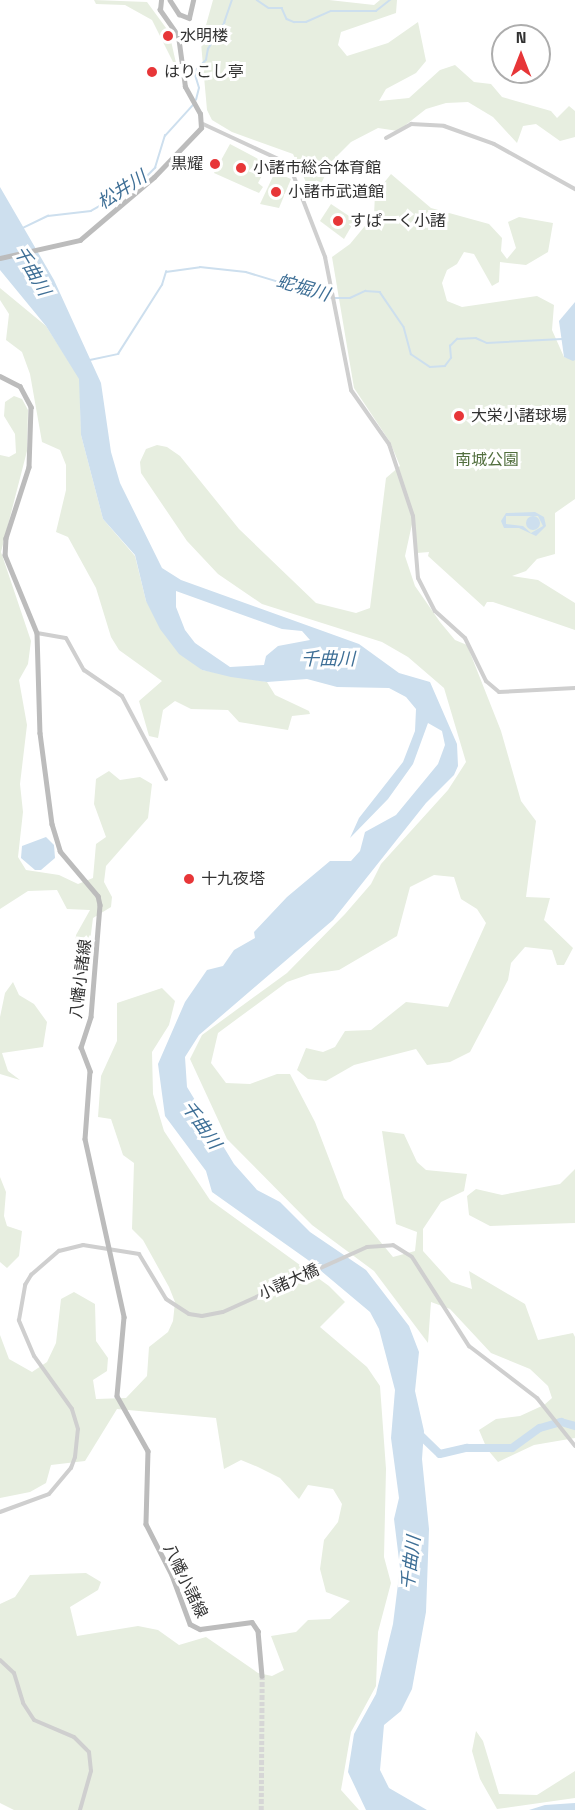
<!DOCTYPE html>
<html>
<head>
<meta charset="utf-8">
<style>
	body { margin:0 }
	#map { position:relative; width:575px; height:1810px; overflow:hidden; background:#fff; font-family:"Space Grotesk","Noto Sans JP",sans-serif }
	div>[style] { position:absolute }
	.green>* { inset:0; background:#e7eee0 }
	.water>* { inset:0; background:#cddfee }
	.round { border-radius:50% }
	.stream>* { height:1.5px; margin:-0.75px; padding:0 0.75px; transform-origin:0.75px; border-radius:0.75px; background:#cddfee }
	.river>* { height:8px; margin:-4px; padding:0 4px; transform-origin:4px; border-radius:4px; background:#cddfee }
	.secondary-tunnel>* { height:4.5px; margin-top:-2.25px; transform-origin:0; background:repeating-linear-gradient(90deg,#d6d6d6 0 4.5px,transparent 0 6.5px) }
	.tertiary>* { height:4px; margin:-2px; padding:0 2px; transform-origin:2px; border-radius:2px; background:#cfcfcf }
	.secondary>* { height:4.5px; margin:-2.25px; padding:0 2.25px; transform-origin:2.25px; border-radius:2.25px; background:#bcbcbc }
	.dots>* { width:16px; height:16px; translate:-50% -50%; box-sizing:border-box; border:3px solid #fff; border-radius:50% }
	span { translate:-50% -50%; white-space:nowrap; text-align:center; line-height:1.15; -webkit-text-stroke:6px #fff; paint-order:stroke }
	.poi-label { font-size:16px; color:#323232 }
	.left { translate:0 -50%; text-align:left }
	.right { translate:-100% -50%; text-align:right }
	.park-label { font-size:16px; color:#526f3e }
	.street-label { font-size:16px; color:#323232 }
	.water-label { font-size:18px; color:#3e6f96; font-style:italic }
	.north { position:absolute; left:491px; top:24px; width:60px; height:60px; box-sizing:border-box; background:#fff; border:2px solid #adadad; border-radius:50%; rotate:0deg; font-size:16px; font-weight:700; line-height:24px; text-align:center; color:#323232 }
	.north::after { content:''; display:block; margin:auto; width:21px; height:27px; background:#e73638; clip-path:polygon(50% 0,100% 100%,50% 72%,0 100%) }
</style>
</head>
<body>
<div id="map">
	<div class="green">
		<i style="clip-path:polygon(94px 0,147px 2px,169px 32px,178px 72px,152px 20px,125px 5px,96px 4px)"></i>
		<i style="clip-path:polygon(213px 0,329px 0,374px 5px,380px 0,397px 0,396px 13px,341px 32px,338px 45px,347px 56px,388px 43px,418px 22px,426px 61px,416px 73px,386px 89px,379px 101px,409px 98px,440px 70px,455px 65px,474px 82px,491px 84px,502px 97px,551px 111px,557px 118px,569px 106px,575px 111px,575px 137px,560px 141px,536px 124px,523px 126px,517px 143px,493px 117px,468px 102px,446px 103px,426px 109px,398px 131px,378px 128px,351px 142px,332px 161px,320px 186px,311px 193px,293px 154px,232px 132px,212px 120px,207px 110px,201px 43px)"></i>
		<i style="clip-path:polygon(230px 144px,268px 164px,258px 183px,263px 187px,259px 193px,214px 173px)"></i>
		<i style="clip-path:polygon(275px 172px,291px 179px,279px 208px,260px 204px)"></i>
		<i style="clip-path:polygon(391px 174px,431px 208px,489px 224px,502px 238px,501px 251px,507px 259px,516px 248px,508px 222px,519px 217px,553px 223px,548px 252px,526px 265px,500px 262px,499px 282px,492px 286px,474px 254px,464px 252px,457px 264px,447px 270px,442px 283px,447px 301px,462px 307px,537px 296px,554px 305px,552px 330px,564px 357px,575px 360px,575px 499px,555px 513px,555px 554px,537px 559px,526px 571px,512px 576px,538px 580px,575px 603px,575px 630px,493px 602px,487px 602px,484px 607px,428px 556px,429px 552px,417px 553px,414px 515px,405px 556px,415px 586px,440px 622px,455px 640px,467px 645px,501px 731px,521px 801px,536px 821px,526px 897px,550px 898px,544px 920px,573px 948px,564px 965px,557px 965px,552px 950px,525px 947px,511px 963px,508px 980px,470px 1052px,450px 1062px,427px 1065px,416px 1049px,354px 1065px,326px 1081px,308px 1079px,297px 1070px,306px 1048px,323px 1052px,335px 1047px,345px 1031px,371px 1030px,406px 1002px,448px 1007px,486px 923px,477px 909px,461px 899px,454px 877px,434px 875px,410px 887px,397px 936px,339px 970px,310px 974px,287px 982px,218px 1033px,211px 1063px,226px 1083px,250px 1084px,277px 1074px,290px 1074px,315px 1122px,344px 1198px,393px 1257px,415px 1251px,417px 1232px,396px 1224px,382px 1131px,404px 1134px,417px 1162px,426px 1170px,467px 1174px,464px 1191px,441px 1202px,423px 1229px,423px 1251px,451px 1282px,472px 1289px,469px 1271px,525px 1304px,538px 1340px,573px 1333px,575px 1337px,575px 1438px,534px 1445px,498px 1462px,487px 1449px,479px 1430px,496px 1419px,520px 1416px,544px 1405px,552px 1398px,548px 1386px,530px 1369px,491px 1353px,450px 1309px,431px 1302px,428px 1343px,374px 1271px,312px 1225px,227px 1139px,190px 1059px,202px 1035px,287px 973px,345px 914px,371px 884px,381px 864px,448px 790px,466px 762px,444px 688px,408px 657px,382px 642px,262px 604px,218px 574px,187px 541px,141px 473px,140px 462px,146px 449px,157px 445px,167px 447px,180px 456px,239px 529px,316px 603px,356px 613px,370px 608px,386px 478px,400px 466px,390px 442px,354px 388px,332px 257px,350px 244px,374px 215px,375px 194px)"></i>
		<i style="clip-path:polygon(331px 204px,355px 220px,344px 239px,320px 221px)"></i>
		<i style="clip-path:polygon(0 288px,46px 326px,80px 379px,81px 435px,103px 519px,135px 556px,146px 601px,202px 670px,267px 682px,275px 695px,309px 711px,310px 714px,292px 716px,288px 730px,239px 722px,228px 710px,191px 709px,175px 701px,163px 710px,158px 738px,149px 736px,139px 701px,162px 681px,119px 650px,111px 637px,96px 588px,68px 537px,56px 532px,66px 490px,66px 465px,60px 450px,42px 442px,30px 374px,22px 352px,6px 340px,9px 314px,0 300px)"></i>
		<i style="clip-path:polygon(14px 396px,22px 399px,28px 410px,27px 451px,1px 552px,31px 641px,28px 664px,19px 680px,27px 725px,20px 784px,23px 812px,18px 857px,26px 870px,59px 875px,78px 884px,93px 878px,96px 844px,106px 837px,94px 804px,96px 779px,109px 771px,120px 780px,140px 777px,152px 784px,148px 818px,106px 866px,104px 882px,112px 897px,111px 907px,93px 918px,89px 949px,75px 945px,76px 935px,90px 910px,67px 909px,57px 890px,28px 891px,0 909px,0 455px,9px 457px,16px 453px,15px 434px,4px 416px,5px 402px)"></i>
		<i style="clip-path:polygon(13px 982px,19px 995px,34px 1004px,47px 1022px,43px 1047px,2px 1053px,8px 1071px,20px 1080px,0 1074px,0 1017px,5px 993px)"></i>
		<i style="clip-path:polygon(162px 988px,175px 1001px,169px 1025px,152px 1052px,153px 1094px,164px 1131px,210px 1200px,329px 1286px,345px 1302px,320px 1327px,367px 1367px,380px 1386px,386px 1469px,384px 1557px,391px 1583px,378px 1632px,376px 1686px,351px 1732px,341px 1790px,359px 1810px,14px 1810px,0 1803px,0 1604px,15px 1597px,30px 1575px,86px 1573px,101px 1582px,98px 1590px,70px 1607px,77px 1636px,138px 1626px,158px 1630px,179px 1645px,206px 1637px,258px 1673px,272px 1676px,284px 1670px,271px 1636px,296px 1632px,308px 1620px,330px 1619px,350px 1601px,326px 1592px,320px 1569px,324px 1540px,338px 1522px,342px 1504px,333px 1489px,308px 1485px,299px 1499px,280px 1478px,258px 1467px,241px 1460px,224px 1469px,216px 1418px,117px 1409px,85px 1461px,51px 1465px,46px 1483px,30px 1492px,0 1498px,0 1335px,9px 1359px,32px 1372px,47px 1362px,56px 1343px,61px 1299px,74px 1292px,95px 1304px,96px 1341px,108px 1358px,107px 1371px,93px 1380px,96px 1399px,126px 1398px,147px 1376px,149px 1347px,168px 1332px,173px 1321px,175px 1302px,169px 1287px,143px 1240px,132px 1229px,134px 1163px,123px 1155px,111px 1119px,98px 1117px,101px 1076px,117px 1041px,117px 1003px)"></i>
		<i style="clip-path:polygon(575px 1169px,575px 1223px,490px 1226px,469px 1215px,467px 1196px,476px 1189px,502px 1195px,560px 1184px)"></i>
		<i style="clip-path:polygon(0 1177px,6px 1192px,4px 1216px,7px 1226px,22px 1231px,19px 1256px,7px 1268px,0 1262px)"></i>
		<i style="clip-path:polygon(476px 1731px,483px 1741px,499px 1794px,537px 1795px,575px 1771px,575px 1798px,497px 1809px,480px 1779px,472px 1751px)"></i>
	</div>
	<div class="water">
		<i style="clip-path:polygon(evenodd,0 187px,54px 280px,101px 383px,111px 452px,120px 483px,162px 568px,181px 580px,359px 644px,399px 673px,430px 682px,457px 744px,458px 766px,454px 775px,426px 803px,333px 920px,199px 1035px,185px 1057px,187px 1087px,234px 1164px,257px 1190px,280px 1202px,310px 1232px,366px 1270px,409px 1326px,419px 1352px,415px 1391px,424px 1431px,422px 1459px,429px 1529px,426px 1612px,412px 1689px,401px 1711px,384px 1725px,380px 1770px,389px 1788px,427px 1810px,366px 1810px,348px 1772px,354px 1734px,376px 1694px,393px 1624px,400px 1568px,394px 1519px,399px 1498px,391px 1438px,395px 1390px,379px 1329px,370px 1312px,308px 1260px,212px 1192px,206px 1171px,165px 1116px,158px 1064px,185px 1002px,207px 970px,223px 966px,234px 950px,255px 938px,254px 932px,287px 897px,330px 861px,351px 861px,360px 851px,365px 832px,396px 815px,438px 764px,445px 745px,442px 731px,428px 723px,413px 764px,388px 799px,350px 838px,359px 818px,403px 762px,415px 731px,416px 709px,406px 697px,389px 688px,337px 687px,307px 679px,267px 682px,231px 677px,202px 670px,179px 654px,160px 629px,146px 601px,135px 555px,103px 519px,81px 435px,79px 379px,46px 326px,0 270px,0 187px,176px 591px,282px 629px,302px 631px,310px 640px,278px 646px,266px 656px,264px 665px,230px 667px,195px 643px,185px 630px,176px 607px,176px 591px)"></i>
		<i style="clip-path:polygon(575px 302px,575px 360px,573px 361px,564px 357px,559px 321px)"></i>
		<i style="clip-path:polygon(evenodd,535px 512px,544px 517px,546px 526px,536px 536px,519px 528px,504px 528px,501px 521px,506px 513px,535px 512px,506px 516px,538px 516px,543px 526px,531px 533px,523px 526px,506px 524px,506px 516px)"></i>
		<i class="round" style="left:526px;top:516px;width:14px;height:14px"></i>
		<i style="clip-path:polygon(46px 837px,54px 845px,55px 858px,41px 870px,35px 870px,21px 858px,22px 846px)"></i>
		<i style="clip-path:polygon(575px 1803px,575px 1810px,529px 1810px,545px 1805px)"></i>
	</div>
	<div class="stream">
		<i style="left:257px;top:0;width:14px;rotate:34deg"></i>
		<i style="left:269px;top:8px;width:13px"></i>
		<i style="left:282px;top:8px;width:12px;rotate:66deg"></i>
		<i style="left:287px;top:19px;width:8px;rotate:23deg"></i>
		<i style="left:294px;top:22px;width:12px"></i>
		<i style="left:306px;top:22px;width:27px;rotate:-24deg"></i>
		<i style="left:331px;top:11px;width:45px"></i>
		<i style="left:376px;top:11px;width:18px;rotate:-38deg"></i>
		<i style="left:196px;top:100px;width:12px;rotate:-76deg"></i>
		<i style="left:199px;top:88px;width:17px;rotate:-107deg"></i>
		<i style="left:194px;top:72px;width:17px;rotate:-45deg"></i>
		<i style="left:206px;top:60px;width:11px;rotate:-80deg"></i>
		<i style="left:208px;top:49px;width:31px;rotate:-58deg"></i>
		<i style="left:224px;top:23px;width:24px;rotate:-71deg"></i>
		<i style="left:23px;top:228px;width:28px;rotate:-26deg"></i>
		<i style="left:48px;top:216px;width:43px;rotate:-6.6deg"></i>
		<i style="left:91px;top:211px;width:55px;rotate:-29.4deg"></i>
		<i style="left:139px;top:184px;width:23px;rotate:-45deg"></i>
		<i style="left:155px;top:168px;width:34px;rotate:-73deg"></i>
		<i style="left:165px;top:136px;width:43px;rotate:-47.8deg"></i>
		<i style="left:90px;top:360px;width:29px;rotate:-12deg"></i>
		<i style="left:118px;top:354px;width:82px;rotate:-57.5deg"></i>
		<i style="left:162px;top:285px;width:14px;rotate:-73deg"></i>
		<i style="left:166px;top:272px;width:34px;rotate:-8deg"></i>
		<i style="left:200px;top:267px;width:46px;rotate:6.2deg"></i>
		<i style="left:246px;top:272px;width:90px;rotate:16.8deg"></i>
		<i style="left:332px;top:298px;width:18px"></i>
		<i style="left:350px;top:298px;width:17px;rotate:-25deg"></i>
		<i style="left:365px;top:291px;width:15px;rotate:4deg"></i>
		<i style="left:380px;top:292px;width:42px;rotate:55.6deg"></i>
		<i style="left:404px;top:327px;width:28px;rotate:75deg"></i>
		<i style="left:411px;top:354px;width:23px;rotate:34deg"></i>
		<i style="left:430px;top:367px;width:15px;rotate:-4deg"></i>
		<i style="left:445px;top:366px;width:10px;rotate:-53deg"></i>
		<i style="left:451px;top:358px;width:12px;rotate:-95deg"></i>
		<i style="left:450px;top:346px;width:10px;rotate:-45deg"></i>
		<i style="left:457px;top:339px;width:19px;rotate:-3deg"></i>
		<i style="left:476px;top:338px;width:12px;rotate:24deg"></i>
		<i style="left:487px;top:343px;width:75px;rotate:-3.1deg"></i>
	</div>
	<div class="river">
		<i style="left:418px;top:1433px;width:30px;rotate:44deg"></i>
		<i style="left:440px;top:1454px;width:28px;rotate:-13deg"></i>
		<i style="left:467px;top:1448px;width:45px"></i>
		<i style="left:512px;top:1448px;width:34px;rotate:-36deg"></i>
		<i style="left:540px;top:1428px;width:22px;rotate:-16deg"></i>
		<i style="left:561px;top:1422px;width:15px;rotate:16deg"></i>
	</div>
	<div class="secondary-tunnel">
		<i style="left:261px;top:1810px;width:134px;rotate:-89.6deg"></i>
	</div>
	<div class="tertiary">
		<i style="left:203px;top:124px;width:95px;rotate:24.9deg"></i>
		<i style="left:289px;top:164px;width:100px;rotate:68.8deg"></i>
		<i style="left:325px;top:257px;width:136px;rotate:78.9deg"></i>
		<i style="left:351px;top:390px;width:66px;rotate:54.9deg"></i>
		<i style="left:389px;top:444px;width:76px;rotate:71.6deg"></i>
		<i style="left:413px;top:516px;width:62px;rotate:85.4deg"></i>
		<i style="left:418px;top:578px;width:37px;rotate:63deg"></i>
		<i style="left:435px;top:611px;width:40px;rotate:42deg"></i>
		<i style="left:465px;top:638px;width:48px;rotate:64deg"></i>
		<i style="left:486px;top:681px;width:17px;rotate:40deg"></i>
		<i style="left:499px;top:692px;width:76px;rotate:-3deg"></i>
		<i style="left:386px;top:138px;width:29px;rotate:-29deg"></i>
		<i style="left:411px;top:124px;width:33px;rotate:3deg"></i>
		<i style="left:444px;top:126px;width:53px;rotate:19.8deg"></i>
		<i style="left:494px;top:144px;width:93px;rotate:29.1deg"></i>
		<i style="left:37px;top:633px;width:29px;rotate:10deg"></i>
		<i style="left:66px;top:638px;width:37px;rotate:61deg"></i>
		<i style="left:84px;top:670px;width:46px;rotate:34.4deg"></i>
		<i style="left:122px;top:696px;width:94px;rotate:62.1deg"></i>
		<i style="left:0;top:1512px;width:52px;rotate:-20.2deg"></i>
		<i style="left:49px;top:1494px;width:34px;rotate:-50deg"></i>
		<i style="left:71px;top:1468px;width:12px;rotate:-70deg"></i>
		<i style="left:75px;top:1457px;width:28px;rotate:-84deg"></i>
		<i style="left:78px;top:1429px;width:21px;rotate:-107deg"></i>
		<i style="left:72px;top:1409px;width:65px;rotate:-125.6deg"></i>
		<i style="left:34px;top:1356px;width:39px;rotate:-113deg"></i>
		<i style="left:19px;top:1320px;width:36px;rotate:-80deg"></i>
		<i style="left:25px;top:1285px;width:12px;rotate:-59deg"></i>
		<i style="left:31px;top:1275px;width:37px;rotate:-41deg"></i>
		<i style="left:59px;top:1251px;width:25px;rotate:-14deg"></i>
		<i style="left:83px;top:1245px;width:57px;rotate:9.1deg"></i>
		<i style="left:139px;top:1254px;width:52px;rotate:59deg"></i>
		<i style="left:166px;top:1299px;width:27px;rotate:33deg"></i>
		<i style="left:189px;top:1314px;width:13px;rotate:9deg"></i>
		<i style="left:202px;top:1316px;width:21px;rotate:-11deg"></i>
		<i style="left:223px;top:1312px;width:158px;rotate:-24.3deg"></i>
		<i style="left:367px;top:1247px;width:26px;rotate:-4deg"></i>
		<i style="left:393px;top:1245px;width:22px;rotate:32deg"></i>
		<i style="left:412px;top:1257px;width:106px;rotate:57.4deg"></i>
		<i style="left:469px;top:1346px;width:86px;rotate:37.4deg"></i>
		<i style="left:537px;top:1398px;width:61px;rotate:51.6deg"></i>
		<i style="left:0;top:1660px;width:19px;rotate:43deg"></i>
		<i style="left:14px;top:1673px;width:31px;rotate:73deg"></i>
		<i style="left:23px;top:1703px;width:20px;rotate:57deg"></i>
		<i style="left:34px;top:1720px;width:43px;rotate:23deg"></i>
		<i style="left:74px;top:1737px;width:21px;rotate:45deg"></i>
		<i style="left:89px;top:1752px;width:19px;rotate:84deg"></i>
		<i style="left:91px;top:1771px;width:41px;rotate:105.8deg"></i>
	</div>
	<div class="secondary">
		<i style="left:170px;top:0;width:17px;rotate:57deg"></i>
		<i style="left:179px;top:14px;width:11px;rotate:22deg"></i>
		<i style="left:189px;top:18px;width:18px;rotate:-77deg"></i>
		<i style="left:0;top:258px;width:82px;rotate:-12.7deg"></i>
		<i style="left:80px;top:240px;width:97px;rotate:-40.4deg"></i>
		<i style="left:154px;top:177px;width:68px;rotate:-46.2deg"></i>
		<i style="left:201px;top:128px;width:14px;rotate:-94deg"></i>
		<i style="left:200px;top:114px;width:31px;rotate:-119deg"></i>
		<i style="left:185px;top:87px;width:51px;rotate:-97.8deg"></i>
		<i style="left:178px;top:36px;width:32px;rotate:-125deg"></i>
		<i style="left:160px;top:10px;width:10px;rotate:-84deg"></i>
		<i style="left:0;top:376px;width:22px;rotate:27deg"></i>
		<i style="left:20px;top:386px;width:24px;rotate:62deg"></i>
		<i style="left:31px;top:407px;width:60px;rotate:91.9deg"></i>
		<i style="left:29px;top:467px;width:75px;rotate:107.9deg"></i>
		<i style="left:6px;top:538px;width:17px;rotate:93deg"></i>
		<i style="left:5px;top:555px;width:84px;rotate:67.7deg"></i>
		<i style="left:37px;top:633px;width:100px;rotate:88.3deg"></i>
		<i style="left:40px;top:733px;width:92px;rotate:82.5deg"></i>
		<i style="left:52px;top:824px;width:28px;rotate:73deg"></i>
		<i style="left:60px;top:851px;width:59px;rotate:49.8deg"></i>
		<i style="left:98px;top:896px;width:9px;rotate:77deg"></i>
		<i style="left:100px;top:905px;width:112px;rotate:94.6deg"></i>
		<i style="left:91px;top:1017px;width:32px;rotate:108deg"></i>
		<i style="left:81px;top:1047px;width:26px;rotate:69deg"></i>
		<i style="left:90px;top:1071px;width:68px;rotate:94.2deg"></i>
		<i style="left:85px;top:1139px;width:182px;rotate:77.6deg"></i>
		<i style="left:124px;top:1317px;width:79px;rotate:95.1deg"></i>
		<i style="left:117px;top:1396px;width:63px;rotate:60.6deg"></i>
		<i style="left:148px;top:1451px;width:73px;rotate:91.6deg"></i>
		<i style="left:146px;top:1524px;width:57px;rotate:63deg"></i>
		<i style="left:172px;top:1575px;width:52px;rotate:69.8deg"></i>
		<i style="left:190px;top:1624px;width:11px;rotate:27deg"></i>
		<i style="left:200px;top:1629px;width:52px;rotate:-7.7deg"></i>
		<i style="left:252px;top:1622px;width:11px;rotate:56deg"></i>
		<i style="left:258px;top:1631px;width:45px;rotate:84.9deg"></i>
	</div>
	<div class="dots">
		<i style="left:168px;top:36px;background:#e73638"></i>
		<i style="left:152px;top:72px;background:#e73638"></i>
		<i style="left:215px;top:164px;background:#e73638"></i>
		<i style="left:241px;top:168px;background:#e73638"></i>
		<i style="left:276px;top:192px;background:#e73638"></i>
		<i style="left:338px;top:221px;background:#e73638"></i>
		<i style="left:459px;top:416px;background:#e73638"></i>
		<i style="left:189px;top:879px;background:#e73638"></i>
	</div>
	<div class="poi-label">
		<span class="left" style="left:180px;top:36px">水明楼</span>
		<span class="left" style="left:164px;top:72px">はりこし亭</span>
		<span class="right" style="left:203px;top:164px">黒耀</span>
		<span class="left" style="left:253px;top:168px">小諸市総合体育館</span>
		<span class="left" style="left:288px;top:192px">小諸市武道館</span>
		<span class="left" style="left:350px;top:221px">すぱーく小諸</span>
		<span class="left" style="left:471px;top:416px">大栄小諸球場</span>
		<span class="left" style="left:201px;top:879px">十九夜塔</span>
	</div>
	<div class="park-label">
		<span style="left:487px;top:460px">南城公園</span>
	</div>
	<div class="street-label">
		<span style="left:81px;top:979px;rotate:-83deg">八幡小諸線</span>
		<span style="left:289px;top:1282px;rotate:-24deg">小諸大橋</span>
		<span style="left:185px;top:1581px;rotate:64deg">八幡小諸線</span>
	</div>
	<div class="water-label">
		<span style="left:122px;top:190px;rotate:-33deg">松井川</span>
		<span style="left:32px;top:271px;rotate:60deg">千曲川</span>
		<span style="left:303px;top:288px;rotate:16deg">蛇堀川</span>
		<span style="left:328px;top:659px">千曲川</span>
		<span style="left:201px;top:1125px;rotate:55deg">千曲川</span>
		<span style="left:411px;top:1563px;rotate:-83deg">千曲川</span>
	</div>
	<div class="north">N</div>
</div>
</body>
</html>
